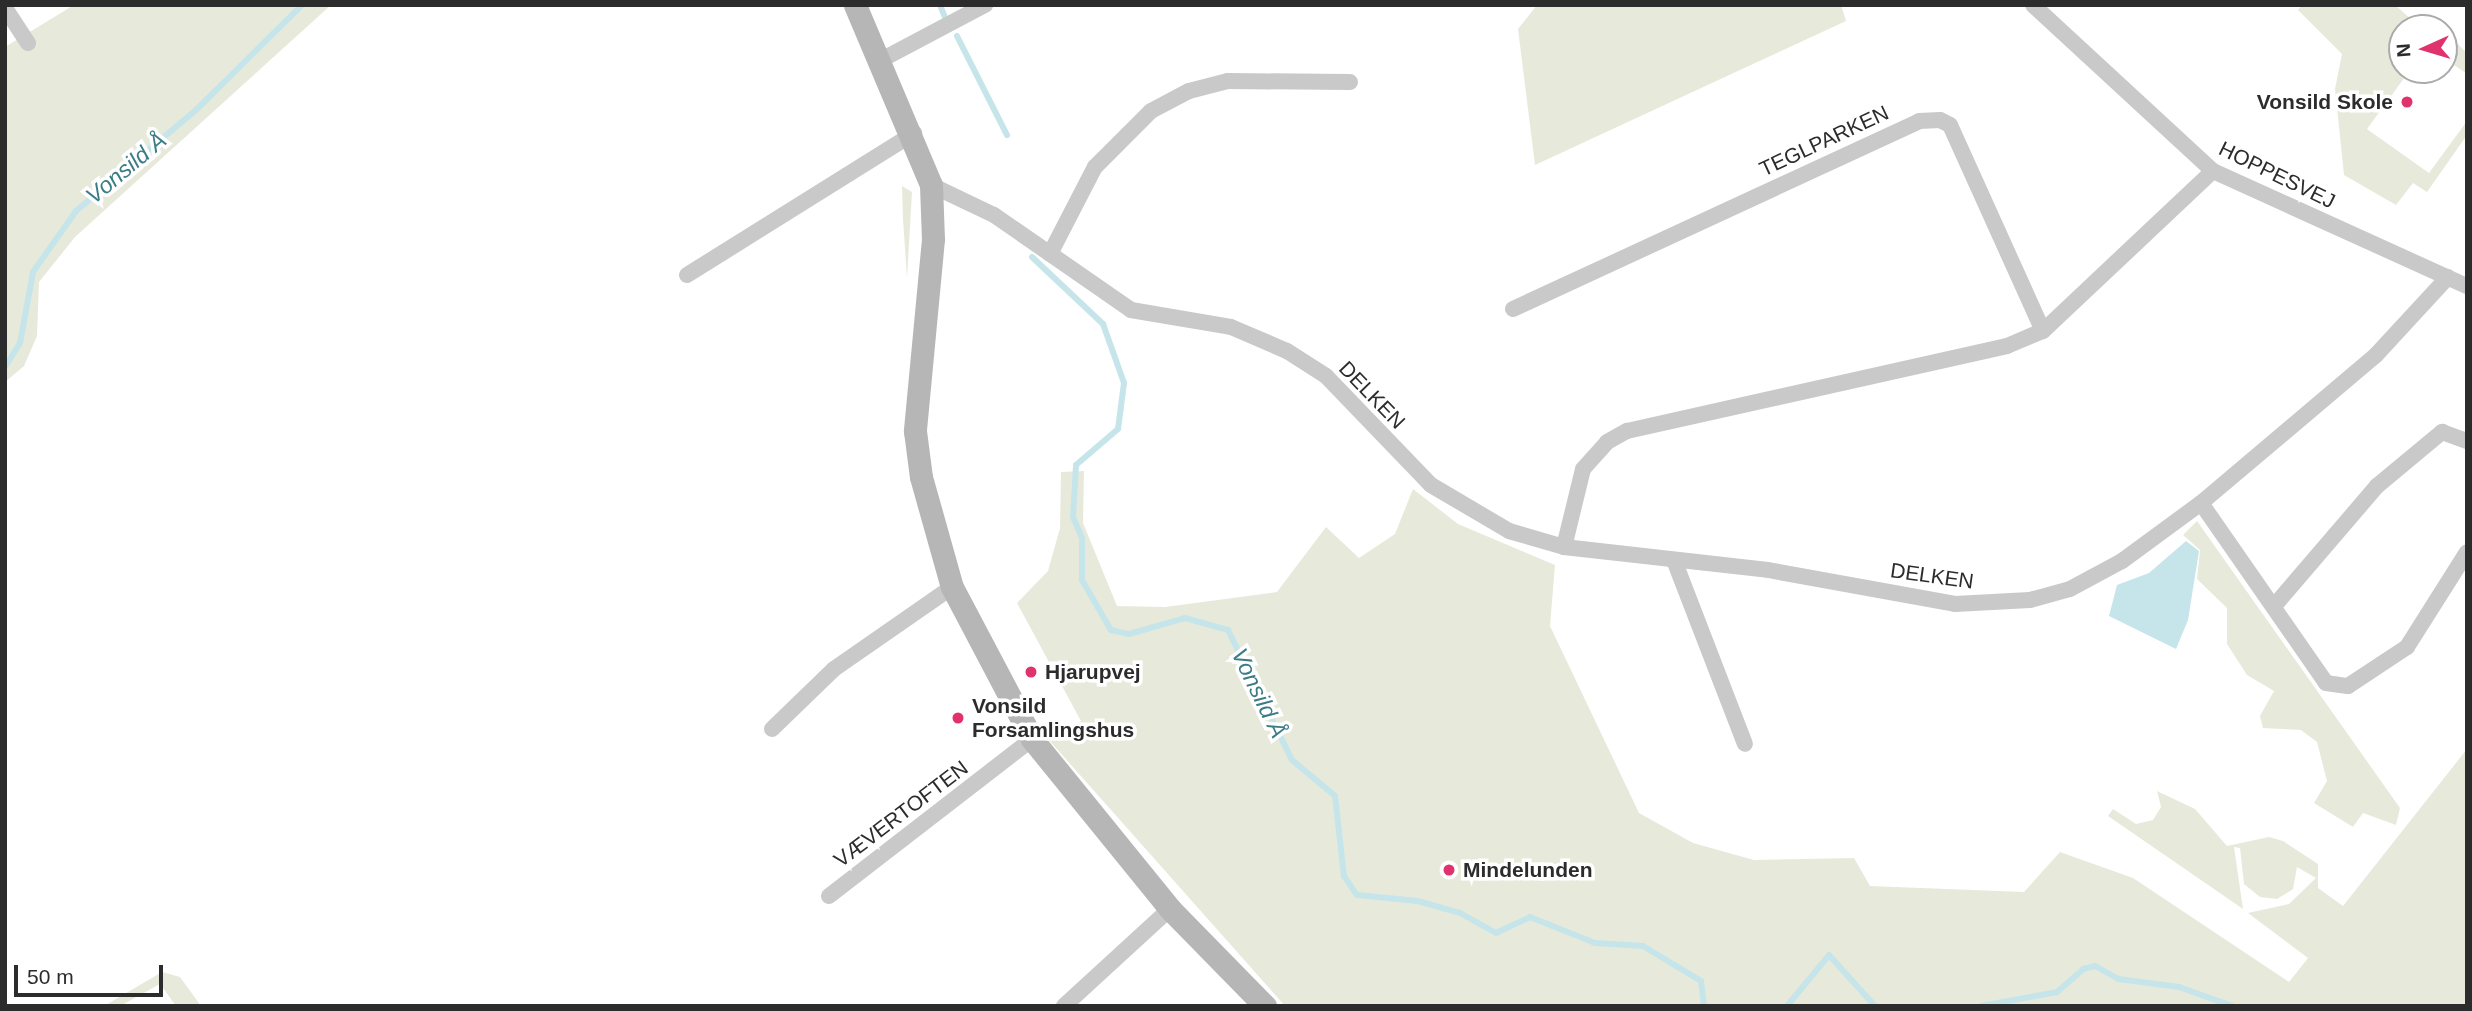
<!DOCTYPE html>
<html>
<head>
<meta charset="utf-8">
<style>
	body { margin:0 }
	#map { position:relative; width:2472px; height:1011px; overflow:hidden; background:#fff; font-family:Arial,sans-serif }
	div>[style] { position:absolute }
	.green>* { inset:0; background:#e7eada }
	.water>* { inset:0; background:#c6e5ea }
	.stream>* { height:6px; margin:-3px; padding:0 3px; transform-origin:3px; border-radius:3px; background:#c6e5ea }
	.street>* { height:16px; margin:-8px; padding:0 8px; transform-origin:8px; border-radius:8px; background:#c9c9c9 }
	.secondary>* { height:23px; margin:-11.5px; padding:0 11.5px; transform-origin:11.5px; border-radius:11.5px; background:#b6b6b6 }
	.dots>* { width:19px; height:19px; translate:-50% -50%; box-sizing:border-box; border:4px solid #fff; border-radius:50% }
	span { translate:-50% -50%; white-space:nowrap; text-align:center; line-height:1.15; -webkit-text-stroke:7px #fff; paint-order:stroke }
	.poi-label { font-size:21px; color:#2c2c2c; font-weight:700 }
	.right { translate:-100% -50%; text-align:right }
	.left { translate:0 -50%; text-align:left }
	.street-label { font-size:21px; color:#2c2c2c }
	.water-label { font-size:23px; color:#3b7c85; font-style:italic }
	.frame { position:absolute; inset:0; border:7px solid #2c2c2c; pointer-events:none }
	.north { position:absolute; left:2388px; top:14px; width:70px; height:70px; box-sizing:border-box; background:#fff; border:2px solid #ababab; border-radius:50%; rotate:266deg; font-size:19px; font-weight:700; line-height:28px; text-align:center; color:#2c2c2c }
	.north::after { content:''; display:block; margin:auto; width:24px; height:32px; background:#e0326c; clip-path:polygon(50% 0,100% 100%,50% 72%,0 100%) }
	.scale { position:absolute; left:14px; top:965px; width:149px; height:32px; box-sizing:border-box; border:4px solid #2c2c2c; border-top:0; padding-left:9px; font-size:21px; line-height:24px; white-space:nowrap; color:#2c2c2c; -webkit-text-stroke:5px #fff; paint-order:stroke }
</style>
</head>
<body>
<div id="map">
	<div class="green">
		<i style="clip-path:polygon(74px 5px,331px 5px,75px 237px,39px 282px,37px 336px,24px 366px,5px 382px,5px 47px)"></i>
		<i style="clip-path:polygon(1537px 5px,1841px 5px,1846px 21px,1535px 165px,1518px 29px)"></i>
		<i style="clip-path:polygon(2302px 5px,2395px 5px,2412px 20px,2431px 20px,2430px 28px,2402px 28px,2402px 70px,2410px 70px,2367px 129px,2429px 173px,2467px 121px,2467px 135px,2427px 192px,2413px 183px,2396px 205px,2344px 175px,2335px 89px,2342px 54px,2298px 10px)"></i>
		<i style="clip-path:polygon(2444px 31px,2467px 53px,2467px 74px,2444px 58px)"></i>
		<i style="clip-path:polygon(902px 186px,912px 192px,907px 278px,903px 219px)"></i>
		<i style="clip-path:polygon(1084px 471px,1083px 523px,1117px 606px,1165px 607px,1277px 592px,1326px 527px,1359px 558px,1395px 534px,1413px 489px,1458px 524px,1555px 565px,1550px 626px,1639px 813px,1693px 843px,1754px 860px,1854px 858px,1870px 886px,2024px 892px,2060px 852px,2133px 878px,2289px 982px,2308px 958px,2248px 913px,2289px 904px,2316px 878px,2297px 867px,2293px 889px,2277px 899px,2260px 897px,2244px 884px,2240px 848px,2234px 847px,2243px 909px,2108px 816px,2113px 809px,2136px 824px,2153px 820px,2161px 807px,2157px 791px,2195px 809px,2227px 846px,2269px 837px,2283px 841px,2318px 864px,2318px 888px,2343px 906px,2467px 749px,2467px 1006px,1285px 1006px,1048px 739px,1081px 721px,1017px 603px,1048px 571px,1060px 528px,1061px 472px)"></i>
		<i style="clip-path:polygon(2197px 521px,2400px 808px,2396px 825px,2363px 813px,2353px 827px,2314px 803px,2327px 781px,2317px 742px,2301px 730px,2263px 728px,2260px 716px,2274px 691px,2247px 675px,2227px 644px,2227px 608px,2197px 579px,2200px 550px,2183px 535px)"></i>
		<i style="clip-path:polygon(162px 972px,180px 977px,201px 1006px,176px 1006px,160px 984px,120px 1006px,104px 1006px)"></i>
	</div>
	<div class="water">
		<i style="clip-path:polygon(2186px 541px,2199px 551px,2188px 620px,2176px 649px,2109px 616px,2117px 585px,2149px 573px)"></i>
	</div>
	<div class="stream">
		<i style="left:940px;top:5px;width:16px;rotate:68deg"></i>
		<i style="left:957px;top:36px;width:111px;rotate:63.2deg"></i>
		<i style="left:1032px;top:257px;width:98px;rotate:43.3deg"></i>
		<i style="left:1103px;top:324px;width:63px;rotate:70.4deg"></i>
		<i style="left:1124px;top:383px;width:46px;rotate:97.4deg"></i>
		<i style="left:1118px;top:429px;width:55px;rotate:139.4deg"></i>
		<i style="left:1076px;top:465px;width:52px;rotate:93.3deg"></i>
		<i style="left:1073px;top:517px;width:23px;rotate:67deg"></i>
		<i style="left:1082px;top:538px;width:42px;rotate:90deg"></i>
		<i style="left:1082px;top:580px;width:58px;rotate:59.9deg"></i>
		<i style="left:1111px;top:630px;width:18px;rotate:13deg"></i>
		<i style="left:1129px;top:634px;width:58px;rotate:-15.9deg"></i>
		<i style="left:1185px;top:618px;width:45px;rotate:15.6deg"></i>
		<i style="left:1228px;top:630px;width:145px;rotate:63.8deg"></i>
		<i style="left:1292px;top:760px;width:56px;rotate:39.9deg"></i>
		<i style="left:1335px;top:796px;width:81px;rotate:83.6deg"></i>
		<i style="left:1344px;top:876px;width:23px;rotate:56deg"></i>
		<i style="left:1357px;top:895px;width:61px;rotate:5.6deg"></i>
		<i style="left:1418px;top:901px;width:44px;rotate:15.9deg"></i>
		<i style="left:1460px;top:913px;width:41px;rotate:29.1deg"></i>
		<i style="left:1496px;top:933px;width:38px;rotate:-25deg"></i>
		<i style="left:1530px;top:917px;width:70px;rotate:21.8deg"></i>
		<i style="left:1595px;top:943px;width:48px;rotate:3.6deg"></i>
		<i style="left:1643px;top:946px;width:68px;rotate:31.1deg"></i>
		<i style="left:1701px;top:981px;width:25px;rotate:83deg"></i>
		<i style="left:5px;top:367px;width:28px;rotate:-58deg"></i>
		<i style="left:20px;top:343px;width:72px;rotate:-79.6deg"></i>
		<i style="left:33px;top:272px;width:75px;rotate:-54.8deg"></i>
		<i style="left:76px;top:211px;width:158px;rotate:-40.1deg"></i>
		<i style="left:197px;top:109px;width:148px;rotate:-44.7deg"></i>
		<i style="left:1787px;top:1006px;width:66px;rotate:-50.5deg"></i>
		<i style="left:1829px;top:955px;width:69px;rotate:48deg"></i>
		<i style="left:1981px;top:1006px;width:77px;rotate:-10.4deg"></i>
		<i style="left:2057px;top:992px;width:35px;rotate:-41deg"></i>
		<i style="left:2083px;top:969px;width:12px;rotate:-14deg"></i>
		<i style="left:2095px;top:966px;width:26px;rotate:29deg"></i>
		<i style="left:2118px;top:979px;width:62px;rotate:7.5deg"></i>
		<i style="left:2179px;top:987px;width:56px;rotate:19.7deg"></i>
	</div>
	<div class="street">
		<i style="left:2033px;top:5px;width:245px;rotate:42.7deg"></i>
		<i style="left:2213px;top:171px;width:279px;rotate:24.4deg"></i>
		<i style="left:5px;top:8px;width:42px;rotate:56.7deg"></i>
		<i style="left:881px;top:60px;width:118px;rotate:-27.9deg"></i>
		<i style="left:931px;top:185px;width:70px;rotate:25.5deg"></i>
		<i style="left:994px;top:215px;width:167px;rotate:34.7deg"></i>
		<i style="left:1131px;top:310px;width:101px;rotate:9.6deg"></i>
		<i style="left:1231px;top:327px;width:61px;rotate:23.2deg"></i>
		<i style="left:1287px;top:351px;width:46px;rotate:32.7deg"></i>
		<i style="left:1326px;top:376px;width:151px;rotate:46.1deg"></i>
		<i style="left:1431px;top:485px;width:91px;rotate:30.5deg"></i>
		<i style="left:1509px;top:531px;width:57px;rotate:16.2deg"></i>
		<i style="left:1564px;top:547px;width:205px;rotate:6.4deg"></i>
		<i style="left:1768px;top:570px;width:190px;rotate:10.3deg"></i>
		<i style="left:1955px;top:604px;width:75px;rotate:-3.1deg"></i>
		<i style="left:2030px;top:600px;width:41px;rotate:-15.4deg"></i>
		<i style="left:2070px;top:589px;width:59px;rotate:-28.3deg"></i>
		<i style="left:2122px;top:561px;width:98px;rotate:-36.3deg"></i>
		<i style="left:2201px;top:503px;width:229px;rotate:-40.2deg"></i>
		<i style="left:2376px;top:355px;width:106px;rotate:-47.3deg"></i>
		<i style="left:1050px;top:254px;width:98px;rotate:-62.7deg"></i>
		<i style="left:1095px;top:167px;width:79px;rotate:-45deg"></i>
		<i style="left:1151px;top:111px;width:43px;rotate:-27.8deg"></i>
		<i style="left:1189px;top:91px;width:40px;rotate:-14.4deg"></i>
		<i style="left:1228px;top:81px;width:122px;rotate:0.5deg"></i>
		<i style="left:687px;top:275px;width:268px;rotate:-32deg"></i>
		<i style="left:1513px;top:309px;width:447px;rotate:-24.8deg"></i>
		<i style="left:1919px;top:121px;width:21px;rotate:-3deg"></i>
		<i style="left:1940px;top:120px;width:11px;rotate:27deg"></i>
		<i style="left:1950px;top:125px;width:226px;rotate:65.7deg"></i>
		<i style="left:2201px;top:503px;width:219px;rotate:55.2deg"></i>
		<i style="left:2326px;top:683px;width:22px;rotate:8deg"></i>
		<i style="left:2348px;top:686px;width:71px;rotate:-33.5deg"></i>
		<i style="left:2407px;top:647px;width:112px;rotate:-57.7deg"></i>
		<i style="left:1564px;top:547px;width:80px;rotate:-76.3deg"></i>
		<i style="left:1583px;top:469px;width:36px;rotate:-48deg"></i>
		<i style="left:1607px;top:442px;width:23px;rotate:-29deg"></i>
		<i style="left:1627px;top:431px;width:389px;rotate:-12.6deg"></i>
		<i style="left:2007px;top:346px;width:39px;rotate:-23deg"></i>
		<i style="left:2043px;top:331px;width:233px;rotate:-43.3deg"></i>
		<i style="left:1674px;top:560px;width:197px;rotate:68.9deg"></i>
		<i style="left:2275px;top:605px;width:157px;rotate:-49.4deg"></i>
		<i style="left:2377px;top:486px;width:85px;rotate:-39.7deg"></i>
		<i style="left:2442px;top:432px;width:27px;rotate:20deg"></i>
		<i style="left:772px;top:729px;width:86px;rotate:-44.1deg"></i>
		<i style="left:834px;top:669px;width:144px;rotate:-34.8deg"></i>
		<i style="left:829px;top:896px;width:257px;rotate:-37.7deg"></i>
		<i style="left:1064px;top:1006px;width:144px;rotate:-42.5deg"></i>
	</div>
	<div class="secondary">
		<i style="left:855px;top:5px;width:195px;rotate:67.1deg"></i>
		<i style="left:931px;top:185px;width:54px;rotate:87.9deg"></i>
		<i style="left:933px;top:239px;width:193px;rotate:95.4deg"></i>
		<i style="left:915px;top:431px;width:46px;rotate:82.6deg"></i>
		<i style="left:921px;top:477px;width:114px;rotate:74.3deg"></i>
		<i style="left:952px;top:587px;width:172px;rotate:62.2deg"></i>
		<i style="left:1032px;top:739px;width:219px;rotate:50.9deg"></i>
		<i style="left:1170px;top:909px;width:136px;rotate:45.6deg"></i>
	</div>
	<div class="dots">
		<i style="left:2407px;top:102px;background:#e0326c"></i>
		<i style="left:1031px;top:672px;background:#e0326c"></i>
		<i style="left:958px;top:718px;background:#e0326c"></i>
		<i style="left:1449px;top:870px;background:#e0326c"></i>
	</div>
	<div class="poi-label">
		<span class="right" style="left:2393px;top:102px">Vonsild Skole</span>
		<span class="left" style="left:1045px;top:672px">Hjarupvej</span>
		<span class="left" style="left:972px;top:718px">Vonsild<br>Forsamlingshus</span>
		<span class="left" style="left:1463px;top:870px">Mindelunden</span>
	</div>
	<div class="street-label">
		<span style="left:1824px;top:141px;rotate:-25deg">TEGLPARKEN</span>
		<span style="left:2277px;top:175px;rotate:26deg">HOPPESVEJ</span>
		<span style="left:1372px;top:395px;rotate:46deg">DELKEN</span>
		<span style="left:1932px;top:576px;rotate:8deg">DELKEN</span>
		<span style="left:901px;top:814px;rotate:-37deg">VÆVERTOFTEN</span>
	</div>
	<div class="water-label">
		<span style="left:126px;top:168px;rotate:-40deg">Vonsild Å</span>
		<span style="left:1259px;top:693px;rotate:64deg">Vonsild Å</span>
	</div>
	<div class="frame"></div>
	<div class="north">N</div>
	<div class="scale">50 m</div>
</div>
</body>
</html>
